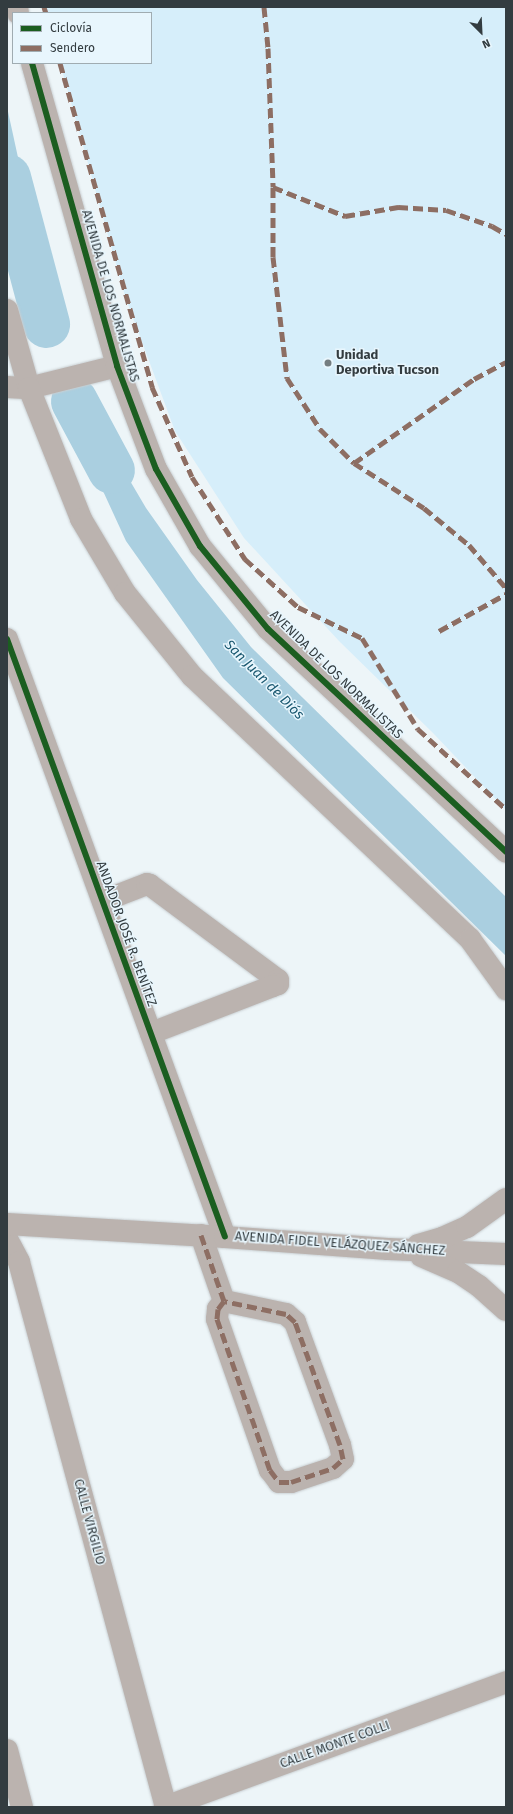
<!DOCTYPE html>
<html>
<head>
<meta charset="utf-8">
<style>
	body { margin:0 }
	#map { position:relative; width:513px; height:1814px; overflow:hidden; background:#edf5f8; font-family:"Fira Sans",sans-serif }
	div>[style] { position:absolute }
	.green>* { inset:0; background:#d6eefa }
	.water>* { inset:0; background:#aacfe0 }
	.river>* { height:47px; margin:-23.5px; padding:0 23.5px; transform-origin:23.5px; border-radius:23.5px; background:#aacfe0 }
	.roads { filter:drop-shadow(0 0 1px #c9cfd2) drop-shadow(0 0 1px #c9cfd2) }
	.minor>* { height:22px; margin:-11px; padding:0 11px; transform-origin:11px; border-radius:11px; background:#bbb3af }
	.tertiary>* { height:22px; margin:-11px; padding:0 11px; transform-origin:11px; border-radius:11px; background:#bbb3af }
	.quiet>* { height:5px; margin-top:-2.5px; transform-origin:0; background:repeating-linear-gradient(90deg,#8d6e63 0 10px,transparent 0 15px) }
	.cycleway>* { height:6px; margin:-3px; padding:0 3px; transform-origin:3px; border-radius:3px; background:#1b5e20 }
	.dots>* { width:11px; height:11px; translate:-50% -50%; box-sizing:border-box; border:2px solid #e8f6fd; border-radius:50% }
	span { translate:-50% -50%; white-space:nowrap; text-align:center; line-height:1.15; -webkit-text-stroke:3px #e8f6fd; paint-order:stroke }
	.street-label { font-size:13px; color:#333c40 }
	.poi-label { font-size:13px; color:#333c40; font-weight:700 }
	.left { translate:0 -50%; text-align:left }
	.water-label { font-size:14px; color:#1a5870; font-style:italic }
	.frame { position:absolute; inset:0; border:8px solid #333c40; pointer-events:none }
	.legend { position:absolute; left:12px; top:12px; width:140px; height:52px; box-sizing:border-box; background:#e8f6fd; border:1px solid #a0acb1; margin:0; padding:5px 7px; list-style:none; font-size:12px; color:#333c40 }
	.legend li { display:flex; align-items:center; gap:8px; height:20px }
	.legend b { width:20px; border:1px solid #a0acb1 }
	.north { position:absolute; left:461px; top:12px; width:40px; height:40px; -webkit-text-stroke:3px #e8f6fd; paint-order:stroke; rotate:156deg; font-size:11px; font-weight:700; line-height:16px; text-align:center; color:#333c40 }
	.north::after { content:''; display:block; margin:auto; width:14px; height:18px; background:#333c40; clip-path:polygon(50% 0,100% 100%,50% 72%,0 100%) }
</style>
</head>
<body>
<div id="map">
	<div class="green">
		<i style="clip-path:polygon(44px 7px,506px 7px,506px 810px,433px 733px,339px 641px,244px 538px,175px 431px,125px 296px,60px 63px,151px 63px,151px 13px,46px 13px)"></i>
	</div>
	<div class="water">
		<i style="clip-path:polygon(7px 107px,46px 286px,45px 318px,25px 293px,7px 227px)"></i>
		<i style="clip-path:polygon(80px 413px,93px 418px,146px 508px,197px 580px,251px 647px,506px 897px,506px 956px,223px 678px,126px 541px,74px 428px)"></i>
	</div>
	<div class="river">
		<i style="left:7px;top:177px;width:152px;rotate:75.1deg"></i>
		<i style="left:74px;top:401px;width:78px;rotate:61.8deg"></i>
	</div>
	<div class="roads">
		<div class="minor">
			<i style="left:7px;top:387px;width:22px;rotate:3deg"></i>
			<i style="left:29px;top:388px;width:91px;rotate:-14deg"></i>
			<i style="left:7px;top:639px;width:636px;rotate:69.97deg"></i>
			<i style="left:103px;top:901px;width:47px;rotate:-21.1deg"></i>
			<i style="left:147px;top:884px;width:3px;rotate:18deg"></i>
			<i style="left:150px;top:885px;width:159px;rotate:36.6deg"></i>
			<i style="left:278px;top:980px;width:4px;rotate:90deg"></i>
			<i style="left:278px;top:984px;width:5px;rotate:158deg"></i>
			<i style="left:273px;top:986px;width:131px;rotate:158.9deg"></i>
			<i style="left:201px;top:1235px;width:70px;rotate:70.8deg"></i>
			<i style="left:224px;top:1301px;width:10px;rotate:127deg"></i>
			<i style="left:218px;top:1309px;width:10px;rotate:96deg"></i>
			<i style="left:217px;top:1319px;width:160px;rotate:70.7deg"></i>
			<i style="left:270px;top:1470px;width:15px;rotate:53deg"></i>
			<i style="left:279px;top:1482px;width:12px"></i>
			<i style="left:291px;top:1482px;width:44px;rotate:-18.4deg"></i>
			<i style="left:333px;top:1468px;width:13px;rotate:-42deg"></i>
			<i style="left:343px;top:1459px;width:14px;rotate:-102deg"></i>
			<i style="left:340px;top:1445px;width:131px;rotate:-110.1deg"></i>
			<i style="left:295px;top:1322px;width:12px;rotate:-138deg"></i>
			<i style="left:286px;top:1314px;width:63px;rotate:-168.2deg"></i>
			<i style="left:7px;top:1239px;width:26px;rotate:62deg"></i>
			<i style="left:19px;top:1262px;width:564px;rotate:74.91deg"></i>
			<i style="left:7px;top:1750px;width:59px;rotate:75.3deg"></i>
			<i style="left:165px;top:1807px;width:363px;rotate:-20.1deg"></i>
		</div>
		<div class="tertiary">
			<i style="left:17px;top:7px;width:6px;rotate:81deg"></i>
			<i style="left:32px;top:63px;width:315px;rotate:74.3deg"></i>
			<i style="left:117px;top:366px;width:110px;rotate:69.3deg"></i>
			<i style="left:156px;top:469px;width:89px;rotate:60.3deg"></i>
			<i style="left:200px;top:546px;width:107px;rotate:50.7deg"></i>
			<i style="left:268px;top:629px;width:326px;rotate:43.1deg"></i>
			<i style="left:7px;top:310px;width:81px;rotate:74.2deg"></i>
			<i style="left:29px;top:388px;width:141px;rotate:68.3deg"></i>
			<i style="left:81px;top:519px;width:86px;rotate:59.3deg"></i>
			<i style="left:125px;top:593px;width:107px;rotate:51.1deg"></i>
			<i style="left:192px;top:676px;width:383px;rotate:43.4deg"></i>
			<i style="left:470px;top:939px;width:62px;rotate:54.2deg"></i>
			<i style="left:7px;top:1224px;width:218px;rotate:3.4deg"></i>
			<i style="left:225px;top:1237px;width:163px;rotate:4.2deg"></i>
			<i style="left:388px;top:1249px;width:118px;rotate:2.4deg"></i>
			<i style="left:418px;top:1245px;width:25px;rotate:-16deg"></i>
			<i style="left:442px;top:1238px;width:27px;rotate:-24deg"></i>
			<i style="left:467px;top:1227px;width:48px;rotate:-35.7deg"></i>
			<i style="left:421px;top:1256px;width:40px;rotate:23.4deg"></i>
			<i style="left:458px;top:1272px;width:25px;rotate:34deg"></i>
			<i style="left:479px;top:1286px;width:36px;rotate:42deg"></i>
		</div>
	</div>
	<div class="quiet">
		<i style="left:44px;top:7px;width:6px;rotate:72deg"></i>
		<i style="left:264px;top:7px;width:41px;rotate:84.4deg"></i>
		<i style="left:268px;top:48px;width:139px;rotate:87.9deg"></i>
		<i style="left:273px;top:187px;width:70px;rotate:90deg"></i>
		<i style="left:273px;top:257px;width:122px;rotate:83.4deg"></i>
		<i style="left:287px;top:378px;width:61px;rotate:57.1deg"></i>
		<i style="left:320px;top:429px;width:48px;rotate:45deg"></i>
		<i style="left:354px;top:463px;width:83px;rotate:32.7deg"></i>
		<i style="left:424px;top:508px;width:58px;rotate:39.4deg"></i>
		<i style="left:469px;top:545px;width:57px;rotate:49.3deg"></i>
		<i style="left:60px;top:63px;width:337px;rotate:74.1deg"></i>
		<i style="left:152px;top:387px;width:98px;rotate:66deg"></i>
		<i style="left:192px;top:477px;width:98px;rotate:57.1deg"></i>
		<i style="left:245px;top:559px;width:72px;rotate:42.2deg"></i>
		<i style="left:298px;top:607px;width:71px;rotate:25.8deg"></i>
		<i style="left:362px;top:638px;width:107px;rotate:58.4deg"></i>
		<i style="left:418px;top:729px;width:119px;rotate:42.3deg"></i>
		<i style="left:273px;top:187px;width:78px;rotate:21.9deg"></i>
		<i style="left:345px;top:216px;width:54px;rotate:-9.6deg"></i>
		<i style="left:398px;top:207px;width:48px;rotate:3.6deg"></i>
		<i style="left:446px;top:210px;width:49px;rotate:19.2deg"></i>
		<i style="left:492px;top:226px;width:16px;rotate:30deg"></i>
		<i style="left:354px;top:463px;width:146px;rotate:-35deg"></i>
		<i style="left:474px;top:379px;width:36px;rotate:-28deg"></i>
		<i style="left:439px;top:631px;width:77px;rotate:-28.9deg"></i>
		<i style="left:201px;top:1235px;width:70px;rotate:70.8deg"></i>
		<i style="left:224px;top:1301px;width:10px;rotate:127deg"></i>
		<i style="left:218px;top:1309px;width:10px;rotate:96deg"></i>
		<i style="left:217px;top:1319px;width:160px;rotate:70.7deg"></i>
		<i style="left:270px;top:1470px;width:15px;rotate:53deg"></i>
		<i style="left:279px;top:1482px;width:12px"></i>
		<i style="left:291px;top:1482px;width:44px;rotate:-18.4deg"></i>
		<i style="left:333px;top:1468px;width:13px;rotate:-42deg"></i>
		<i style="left:343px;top:1459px;width:14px;rotate:-102deg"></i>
		<i style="left:340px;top:1445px;width:131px;rotate:-110.1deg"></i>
		<i style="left:295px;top:1322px;width:12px;rotate:-138deg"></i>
		<i style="left:286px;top:1314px;width:63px;rotate:-168.2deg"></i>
	</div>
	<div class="cycleway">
		<i style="left:32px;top:63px;width:315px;rotate:74.3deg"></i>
		<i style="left:117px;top:366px;width:110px;rotate:69.3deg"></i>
		<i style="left:156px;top:469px;width:89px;rotate:60.3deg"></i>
		<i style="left:200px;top:546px;width:107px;rotate:50.7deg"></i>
		<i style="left:268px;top:629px;width:326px;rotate:43.1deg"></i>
		<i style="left:7px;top:639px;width:636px;rotate:69.97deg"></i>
	</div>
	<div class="dots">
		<i style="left:328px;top:363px;background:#747d80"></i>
	</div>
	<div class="street-label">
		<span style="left:110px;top:296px;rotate:74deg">AVENIDA DE LOS NORMALISTAS</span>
		<span style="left:336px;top:675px;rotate:44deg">AVENIDA DE LOS NORMALISTAS</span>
		<span style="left:126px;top:934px;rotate:70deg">ANDADOR JOSÉ R. BENÍTEZ</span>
		<span style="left:340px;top:1244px;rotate:4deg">AVENIDA FIDEL VELÁZQUEZ SÁNCHEZ</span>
		<span style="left:89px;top:1522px;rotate:75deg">CALLE VIRGILIO</span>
		<span style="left:335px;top:1745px;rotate:-20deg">CALLE MONTE COLLI</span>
	</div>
	<div class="poi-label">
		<span class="left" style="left:336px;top:363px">Unidad<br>Deportiva Tucson</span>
	</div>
	<div class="water-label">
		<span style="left:264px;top:680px;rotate:45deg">San Juan de Diós</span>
	</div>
	<div class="frame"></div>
	<ul class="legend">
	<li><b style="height:5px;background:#1b5e20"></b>Ciclovía</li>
	<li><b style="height:5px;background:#8d6e63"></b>Sendero</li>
	</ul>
	<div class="north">N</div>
</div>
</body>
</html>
